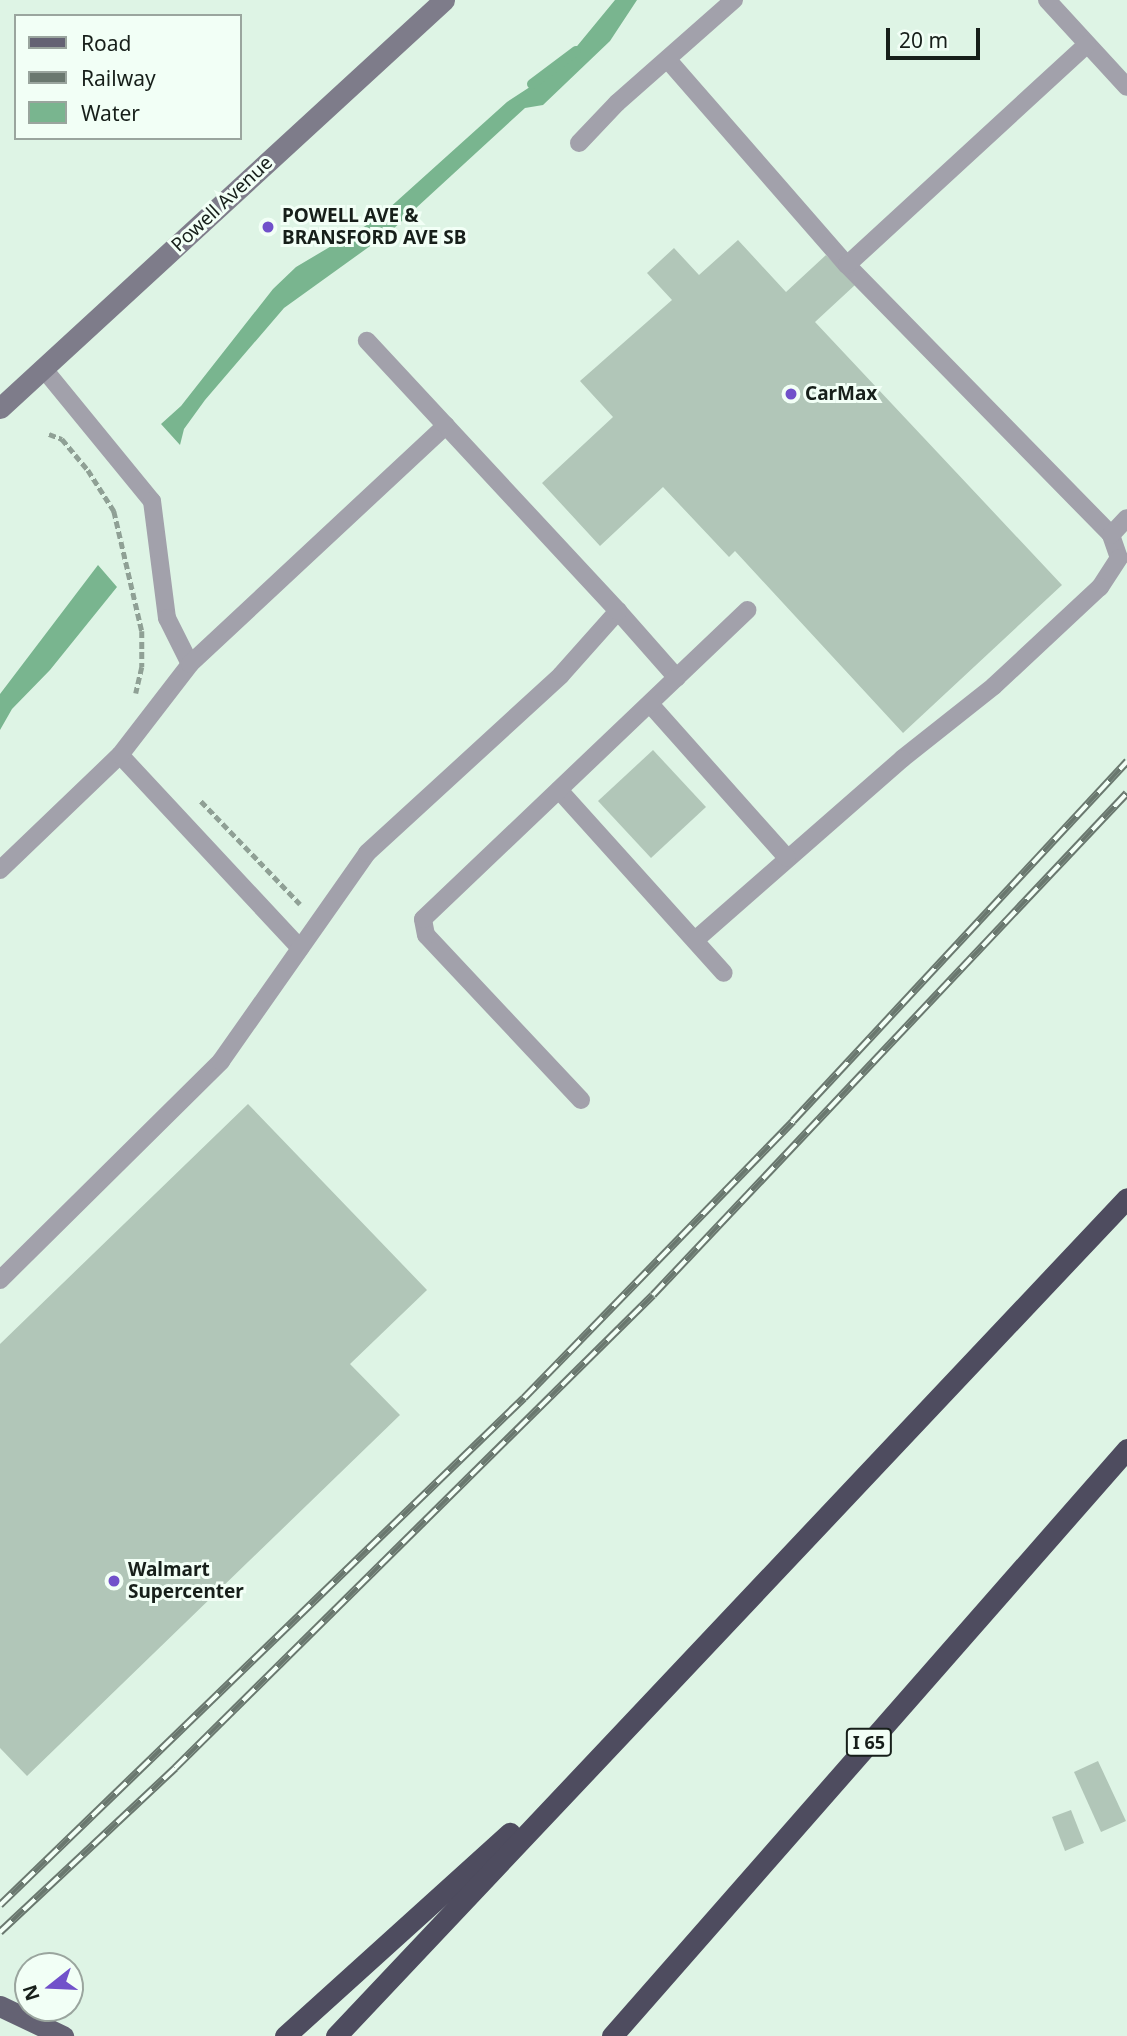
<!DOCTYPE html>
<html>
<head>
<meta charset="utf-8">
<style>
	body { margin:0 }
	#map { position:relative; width:1127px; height:2036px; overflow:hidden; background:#def4e5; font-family:"Noto Sans",sans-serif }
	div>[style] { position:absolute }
	.water>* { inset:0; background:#79b58f }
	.stream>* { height:10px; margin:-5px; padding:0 5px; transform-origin:5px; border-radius:5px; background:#79b58f }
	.building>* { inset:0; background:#b1c6b8 }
	.path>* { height:4.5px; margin-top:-2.25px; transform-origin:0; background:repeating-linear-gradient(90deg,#8fa095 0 7px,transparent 0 10.5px) }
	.lane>* { height:18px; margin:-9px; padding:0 9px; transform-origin:9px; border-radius:9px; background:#a2a1ab }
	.secondary>* { height:21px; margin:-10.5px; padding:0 10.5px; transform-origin:10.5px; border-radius:10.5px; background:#7e7c8a }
	.primary>* { height:21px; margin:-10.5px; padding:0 10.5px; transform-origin:10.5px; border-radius:10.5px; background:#646273 }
	.highway>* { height:21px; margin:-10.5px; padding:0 10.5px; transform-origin:10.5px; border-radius:10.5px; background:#4e4c5f }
	.rail>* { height:8px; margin-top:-4px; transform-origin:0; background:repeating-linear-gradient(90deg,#f2fff6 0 16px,#6a786f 0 32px); box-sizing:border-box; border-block:2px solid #6a786f }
	.dots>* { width:19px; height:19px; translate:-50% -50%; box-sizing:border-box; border:4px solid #f2fff6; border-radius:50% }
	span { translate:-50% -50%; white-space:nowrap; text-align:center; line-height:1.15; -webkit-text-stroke:6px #f2fff6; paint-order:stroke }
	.shield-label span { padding:2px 5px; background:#f2fff6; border:2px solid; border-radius:5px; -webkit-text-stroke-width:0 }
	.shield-label { font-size:18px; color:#171f1a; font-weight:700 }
	.street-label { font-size:19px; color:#171f1a }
	.poi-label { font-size:19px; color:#171f1a; font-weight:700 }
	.left { translate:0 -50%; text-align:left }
	.legend { position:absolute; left:14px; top:14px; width:228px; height:126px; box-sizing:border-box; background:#f2fff6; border:2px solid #9aa59e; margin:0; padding:9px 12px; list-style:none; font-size:21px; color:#171f1a }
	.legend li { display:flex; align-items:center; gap:14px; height:35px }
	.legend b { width:35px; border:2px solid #9aa59e }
	.north { position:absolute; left:14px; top:1952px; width:70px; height:70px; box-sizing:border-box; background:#f2fff6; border:2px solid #9aa59e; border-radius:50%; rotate:252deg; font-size:19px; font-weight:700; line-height:28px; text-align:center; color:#171f1a }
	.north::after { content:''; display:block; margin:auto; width:24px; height:32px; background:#7151ca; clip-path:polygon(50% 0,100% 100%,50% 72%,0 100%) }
	.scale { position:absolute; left:886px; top:28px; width:94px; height:32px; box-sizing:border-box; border:4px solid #171f1a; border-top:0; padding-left:9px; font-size:21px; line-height:24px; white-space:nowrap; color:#171f1a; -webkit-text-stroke:5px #f2fff6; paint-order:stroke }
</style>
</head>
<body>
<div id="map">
	<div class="water">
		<i style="clip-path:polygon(615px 0,637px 0,610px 41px,543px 105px,525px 108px,391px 231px,284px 308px,205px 400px,184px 429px,180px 445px,161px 424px,181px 406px,273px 289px,296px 267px,377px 219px,507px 102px,559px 68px)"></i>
		<i style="clip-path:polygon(98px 565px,117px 587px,50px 670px,12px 709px,0 730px,0 694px)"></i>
	</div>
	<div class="stream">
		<i style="left:532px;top:84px;width:55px;rotate:-36.9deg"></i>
	</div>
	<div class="building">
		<i style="clip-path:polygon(738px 240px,786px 292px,826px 255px,855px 285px,815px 322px,1062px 585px,903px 733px,735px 551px,729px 557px,663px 487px,600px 546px,542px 483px,613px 417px,580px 381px,672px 300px,647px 273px,674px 248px,699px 275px)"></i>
		<i style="clip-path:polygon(653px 750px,706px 807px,651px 858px,598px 801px)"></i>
		<i style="clip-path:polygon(248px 1104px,427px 1290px,350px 1364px,400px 1415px,27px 1776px,0 1748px,0 1344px)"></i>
		<i style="clip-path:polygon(1098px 1761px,1126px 1821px,1101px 1832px,1074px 1772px)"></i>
		<i style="clip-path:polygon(1071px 1810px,1084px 1843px,1065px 1851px,1052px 1817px)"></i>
	</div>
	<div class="path">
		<i style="left:49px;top:434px;width:14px;rotate:21deg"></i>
		<i style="left:62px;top:439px;width:40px;rotate:50deg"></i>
		<i style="left:88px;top:470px;width:49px;rotate:57.6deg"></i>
		<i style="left:114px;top:511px;width:123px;rotate:76.9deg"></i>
		<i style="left:142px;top:631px;width:36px;rotate:90deg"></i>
		<i style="left:142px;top:667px;width:27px;rotate:103deg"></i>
		<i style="left:201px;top:801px;width:143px;rotate:46.1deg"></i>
	</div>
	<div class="lane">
		<i style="left:1047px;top:0;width:118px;rotate:47.4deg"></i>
		<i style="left:668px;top:60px;width:272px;rotate:48.9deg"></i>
		<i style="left:847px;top:265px;width:378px;rotate:45.6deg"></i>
		<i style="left:1111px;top:535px;width:24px;rotate:71deg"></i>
		<i style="left:1119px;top:558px;width:35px;rotate:123deg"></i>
		<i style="left:1100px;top:587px;width:145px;rotate:137deg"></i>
		<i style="left:994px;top:686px;width:117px;rotate:141.6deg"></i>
		<i style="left:902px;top:759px;width:275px;rotate:138.8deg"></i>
		<i style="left:579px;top:143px;width:55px;rotate:-46.5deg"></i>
		<i style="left:617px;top:103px;width:156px;rotate:-41.4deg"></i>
		<i style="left:847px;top:265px;width:326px;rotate:-42.6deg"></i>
		<i style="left:43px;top:368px;width:172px;rotate:50.7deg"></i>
		<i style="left:152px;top:501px;width:118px;rotate:82.7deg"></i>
		<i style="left:167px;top:618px;width:51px;rotate:63.4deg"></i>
		<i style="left:1111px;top:535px;width:23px;rotate:-47deg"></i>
		<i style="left:618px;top:611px;width:89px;rotate:48.6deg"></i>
		<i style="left:650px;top:704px;width:206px;rotate:48.3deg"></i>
		<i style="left:120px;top:755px;width:264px;rotate:47deg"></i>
		<i style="left:559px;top:790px;width:246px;rotate:48deg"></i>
		<i style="left:0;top:870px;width:166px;rotate:-43.8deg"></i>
		<i style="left:120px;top:755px;width:115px;rotate:-52.4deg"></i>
		<i style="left:190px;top:664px;width:350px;rotate:-43deg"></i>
		<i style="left:581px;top:1100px;width:226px;rotate:-133.2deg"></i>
		<i style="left:426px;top:935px;width:16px;rotate:-101deg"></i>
		<i style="left:423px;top:919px;width:448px;rotate:-43.6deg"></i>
		<i style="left:0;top:1280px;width:311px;rotate:-44.7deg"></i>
		<i style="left:221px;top:1061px;width:254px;rotate:-54.9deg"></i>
		<i style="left:367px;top:853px;width:263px;rotate:-42.5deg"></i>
		<i style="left:561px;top:675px;width:86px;rotate:-48.3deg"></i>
		<i style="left:618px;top:611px;width:369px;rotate:-132.9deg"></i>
	</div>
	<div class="secondary">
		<i style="left:0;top:408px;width:603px;rotate:-42.58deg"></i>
	</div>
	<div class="primary">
		<i style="left:0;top:2006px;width:70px;rotate:25.5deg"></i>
	</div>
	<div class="highway">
		<i style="left:285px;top:2036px;width:303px;rotate:-42.1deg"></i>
		<i style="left:336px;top:2036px;width:1152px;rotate:-46.65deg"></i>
		<i style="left:612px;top:2036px;width:781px;rotate:-48.74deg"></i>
	</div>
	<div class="rail">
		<i style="left:0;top:1905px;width:729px;rotate:-44.06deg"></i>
		<i style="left:524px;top:1398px;width:386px;rotate:-45.8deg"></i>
		<i style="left:793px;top:1121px;width:491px;rotate:-47.1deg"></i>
		<i style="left:0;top:1932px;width:240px;rotate:-43.1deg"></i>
		<i style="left:175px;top:1768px;width:672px;rotate:-44.7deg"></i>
		<i style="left:653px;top:1295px;width:690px;rotate:-46.64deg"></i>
	</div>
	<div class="dots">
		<i style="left:268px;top:227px;background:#7151ca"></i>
		<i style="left:791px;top:394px;background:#7151ca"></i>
		<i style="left:114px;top:1581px;background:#7151ca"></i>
	</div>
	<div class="shield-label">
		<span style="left:869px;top:1742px">I 65</span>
	</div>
	<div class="street-label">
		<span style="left:222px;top:204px;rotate:-43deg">Powell Avenue</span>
	</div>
	<div class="poi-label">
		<span class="left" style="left:282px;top:227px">POWELL AVE &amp;<br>BRANSFORD AVE SB</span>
		<span class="left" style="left:805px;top:394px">CarMax</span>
		<span class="left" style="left:128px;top:1581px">Walmart<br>Supercenter</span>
	</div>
	<ul class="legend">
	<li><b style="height:9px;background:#646273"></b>Road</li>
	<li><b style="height:9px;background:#6a786f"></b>Railway</li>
	<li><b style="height:19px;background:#79b58f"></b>Water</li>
	</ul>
	<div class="north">N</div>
	<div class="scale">20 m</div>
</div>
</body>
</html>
